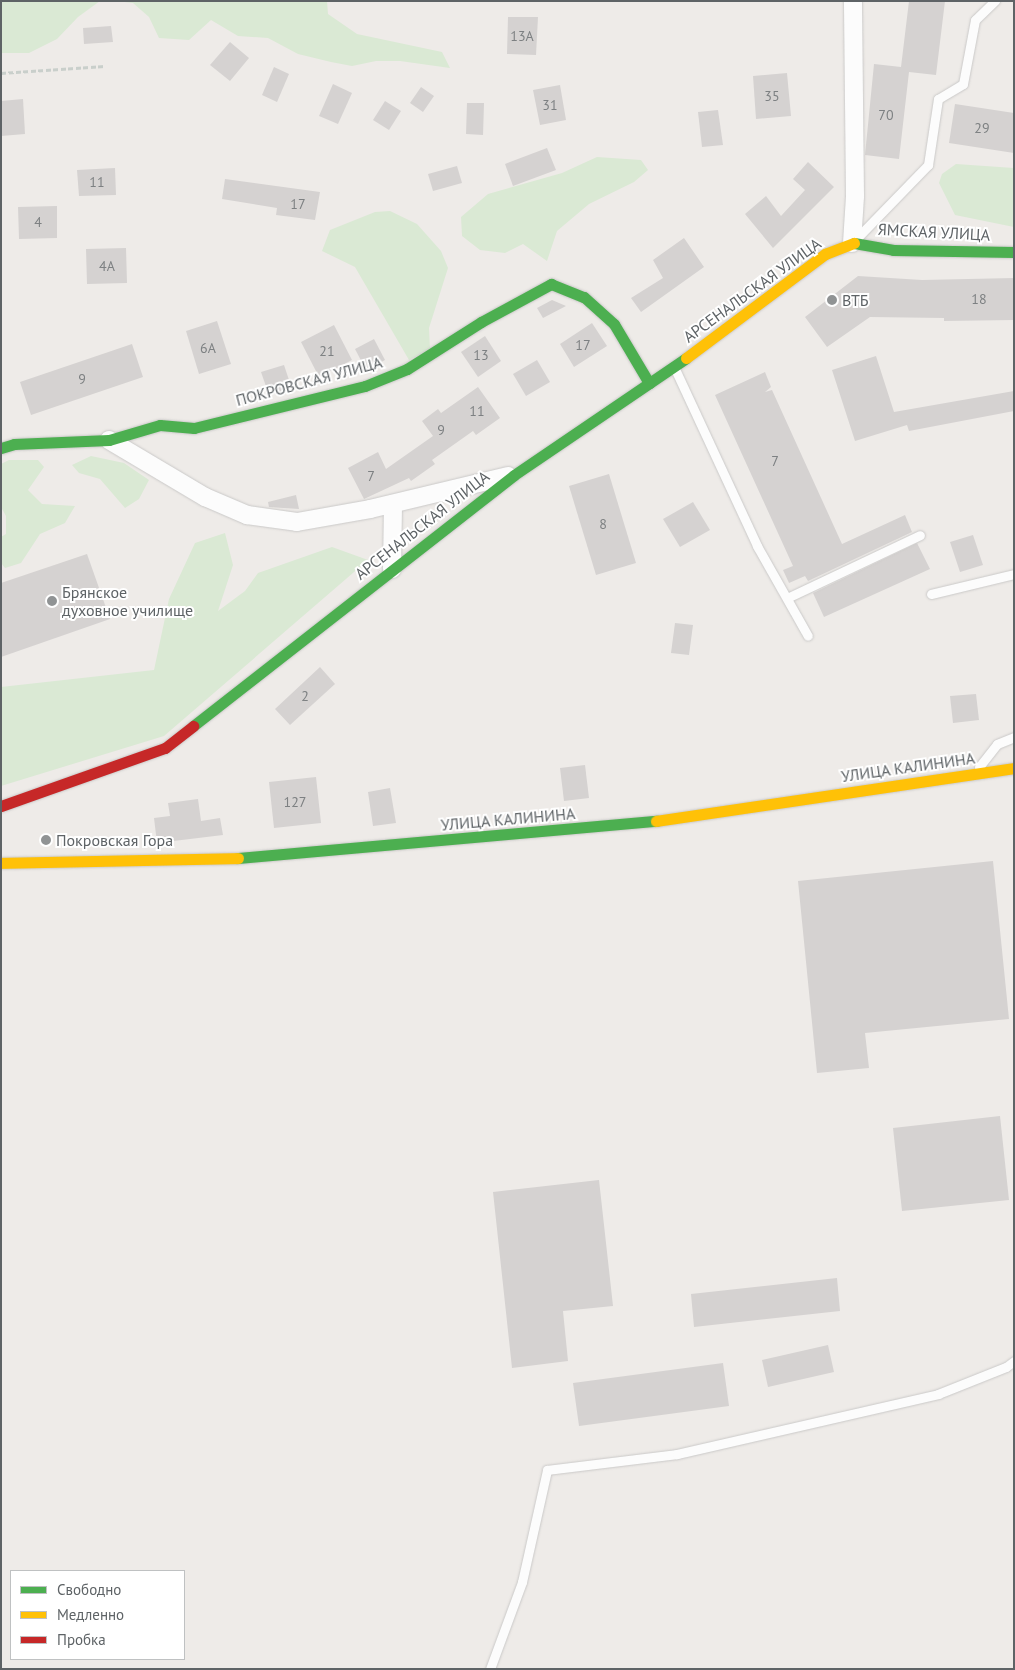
<!DOCTYPE html>
<html>
<head>
<meta charset="utf-8">
<style>
	body { margin:0 }
	#map { position:relative; width:1015px; height:1670px; overflow:hidden; background:#eeebe8; font-family:"PT Sans",sans-serif }
	div>[style] { position:absolute }
	.green>* { inset:0; background:#dae9d4 }
	.building>* { inset:0; background:#d5d2d1 }
	.path>* { height:3px; margin-top:-1.5px; transform-origin:0; background:repeating-linear-gradient(90deg,#c9cfcb 0 5px,transparent 0 7.5px) }
	.roads { filter:drop-shadow(0 0 1px #cac9c8) drop-shadow(0 0 1px #cac9c8) }
	.lane>* { height:9px; margin:-4.5px; padding:0 4.5px; transform-origin:4.5px; border-radius:4.5px; background:#fcfcfc }
	.street>* { height:18px; margin:-9px; padding:0 9px; transform-origin:9px; border-radius:9px; background:#fcfcfc }
	.fast>* { height:11px; margin:-5.5px; padding:0 5.5px; transform-origin:5.5px; border-radius:5.5px; background:#4caf50 }
	.slow>* { height:11px; margin:-5.5px; padding:0 5.5px; transform-origin:5.5px; border-radius:5.5px; background:#ffc107 }
	.jam>* { height:11px; margin:-5.5px; padding:0 5.5px; transform-origin:5.5px; border-radius:5.5px; background:#c62828 }
	.dots>* { width:14px; height:14px; translate:-50% -50%; box-sizing:border-box; border:2px solid #fff; border-radius:50% }
	span { translate:-50% -50%; white-space:nowrap; text-align:center; line-height:1.15; -webkit-text-stroke:4px #fff; paint-order:stroke }
	.number-label { font-size:14px; color:#7d8082 }
	.number-label span { -webkit-text-stroke-width:0 }
	.street-label { font-size:16px; color:#5e6366 }
	.poi-label { font-size:16px; color:#5e6366 }
	.left { translate:0 -50%; text-align:left }
	.frame { position:absolute; inset:0; border:2px solid #5e6366; pointer-events:none }
	.legend { position:absolute; left:10px; top:1570px; width:175px; height:90px; box-sizing:border-box; background:#fff; border:1px solid #bfc1c2; margin:0; padding:6px 9px; list-style:none; font-size:15px; color:#5e6366 }
	.legend li { display:flex; align-items:center; gap:10px; height:25px }
	.legend b { width:25px; border:1px solid #bfc1c2 }
</style>
</head>
<body>
<div id="map">
	<div class="green">
		<i style="clip-path:polygon(1px 1px,100px 1px,78px 17px,57px 39px,29px 53px,1px 53px)"></i>
		<i style="clip-path:polygon(116px 1px,327px 1px,328px 14px,357px 34px,442px 52px,450px 68px,400px 61px,376px 61px,352px 66px,331px 62px,298px 54px,268px 38px,238px 36px,211px 20px,189px 40px,159px 38px,149px 17px,133px 3px)"></i>
		<i style="clip-path:polygon(597px 157px,641px 160px,648px 170px,634px 182px,589px 204px,557px 231px,547px 261px,523px 244px,505px 253px,480px 250px,462px 236px,461px 217px,488px 194px,562px 173px)"></i>
		<i style="clip-path:polygon(956px 164px,1014px 168px,1014px 227px,955px 215px,939px 183px,942px 174px)"></i>
		<i style="clip-path:polygon(390px 211px,417px 224px,441px 251px,448px 268px,429px 328px,430px 349px,409px 360px,355px 267px,322px 251px,330px 230px,375px 212px)"></i>
		<i style="clip-path:polygon(91px 456px,124px 463px,149px 480px,139px 499px,125px 508px,100px 479px,79px 473px,72px 465px)"></i>
		<i style="clip-path:polygon(9px 460px,38px 460px,44px 467px,28px 490px,42px 504px,75px 506px,65px 523px,40px 534px,21px 563px,5px 568px,1px 563px,1px 537px,6px 534px,6px 516px,1px 507px,1px 464px)"></i>
		<i style="clip-path:polygon(225px 533px,233px 565px,218px 611px,245px 591px,258px 573px,332px 547px,368px 560px,164px 736px,1px 786px,1px 687px,154px 670px,169px 599px,195px 543px)"></i>
	</div>
	<div class="building">
		<i style="clip-path:polygon(909px 1px,945px 1px,936px 75px,909px 72px,899px 159px,865px 155px,874px 64px,901px 67px)"></i>
		<i style="clip-path:polygon(508px 17px,538px 17px,536px 55px,507px 54px)"></i>
		<i style="clip-path:polygon(111px 26px,113px 42px,84px 44px,83px 28px)"></i>
		<i style="clip-path:polygon(230px 42px,249px 58px,230px 81px,210px 65px)"></i>
		<i style="clip-path:polygon(274px 67px,289px 74px,277px 102px,262px 95px)"></i>
		<i style="clip-path:polygon(787px 73px,791px 116px,756px 119px,753px 76px)"></i>
		<i style="clip-path:polygon(333px 84px,352px 93px,338px 124px,319px 116px)"></i>
		<i style="clip-path:polygon(560px 85px,566px 120px,540px 125px,533px 90px)"></i>
		<i style="clip-path:polygon(421px 87px,434px 96px,423px 112px,410px 103px)"></i>
		<i style="clip-path:polygon(23px 99px,25px 134px,1px 136px,1px 101px)"></i>
		<i style="clip-path:polygon(385px 101px,401px 111px,389px 130px,373px 120px)"></i>
		<i style="clip-path:polygon(467px 103px,484px 103px,483px 135px,466px 134px)"></i>
		<i style="clip-path:polygon(955px 104px,1014px 113px,1014px 153px,949px 143px)"></i>
		<i style="clip-path:polygon(718px 110px,723px 145px,702px 147px,698px 112px)"></i>
		<i style="clip-path:polygon(547px 148px,556px 170px,513px 186px,505px 164px)"></i>
		<i style="clip-path:polygon(808px 162px,834px 187px,773px 248px,745px 214px,766px 196px,781px 216px,805px 190px,793px 179px)"></i>
		<i style="clip-path:polygon(457px 166px,462px 183px,433px 191px,428px 174px)"></i>
		<i style="clip-path:polygon(115px 168px,116px 195px,79px 196px,77px 170px)"></i>
		<i style="clip-path:polygon(225px 179px,320px 192px,315px 220px,276px 215px,277px 208px,222px 199px)"></i>
		<i style="clip-path:polygon(57px 206px,57px 238px,19px 239px,18px 207px)"></i>
		<i style="clip-path:polygon(684px 238px,704px 267px,641px 312px,631px 298px,663px 278px,653px 260px)"></i>
		<i style="clip-path:polygon(126px 248px,127px 283px,87px 284px,86px 249px)"></i>
		<i style="clip-path:polygon(858px 276px,922px 280px,1014px 278px,1014px 320px,944px 321px,944px 318px,870px 317px,827px 347px,805px 317px)"></i>
		<i style="clip-path:polygon(552px 300px,566px 306px,543px 318px,537px 308px)"></i>
		<i style="clip-path:polygon(217px 321px,231px 364px,199px 374px,186px 331px)"></i>
		<i style="clip-path:polygon(592px 323px,607px 346px,574px 367px,560px 344px)"></i>
		<i style="clip-path:polygon(334px 325px,352px 360px,319px 377px,301px 342px)"></i>
		<i style="clip-path:polygon(485px 336px,501px 361px,478px 377px,461px 352px)"></i>
		<i style="clip-path:polygon(374px 339px,385px 360px,366px 370px,355px 349px)"></i>
		<i style="clip-path:polygon(132px 344px,143px 377px,31px 415px,20px 382px)"></i>
		<i style="clip-path:polygon(876px 356px,894px 412px,1014px 391px,1014px 411px,909px 431px,907px 425px,855px 441px,832px 370px)"></i>
		<i style="clip-path:polygon(537px 360px,550px 382px,526px 396px,513px 374px)"></i>
		<i style="clip-path:polygon(284px 365px,292px 389px,269px 395px,261px 372px)"></i>
		<i style="clip-path:polygon(765px 372px,771px 387px,765px 392px,772px 390px,842px 544px,905px 515px,912px 532px,808px 581px,805px 576px,789px 583px,783px 570px,793px 566px,715px 395px)"></i>
		<i style="clip-path:polygon(478px 387px,500px 418px,476px 435px,473px 431px,432px 460px,435px 464px,411px 481px,409px 478px,364px 499px,348px 468px,378px 452px,386px 469px,433px 436px,422px 421px,438px 409px,441px 413px)"></i>
		<i style="clip-path:polygon(609px 474px,636px 563px,596px 575px,569px 486px)"></i>
		<i style="clip-path:polygon(296px 495px,299px 509px,269px 507px,268px 502px)"></i>
		<i style="clip-path:polygon(693px 502px,710px 530px,680px 547px,663px 519px)"></i>
		<i style="clip-path:polygon(973px 535px,983px 565px,960px 572px,950px 542px)"></i>
		<i style="clip-path:polygon(917px 543px,930px 569px,824px 617px,813px 593px)"></i>
		<i style="clip-path:polygon(87px 554px,110px 619px,1px 657px,1px 583px)"></i>
		<i style="clip-path:polygon(675px 623px,693px 625px,689px 655px,671px 653px)"></i>
		<i style="clip-path:polygon(320px 667px,335px 684px,290px 725px,275px 709px)"></i>
		<i style="clip-path:polygon(976px 694px,979px 720px,953px 723px,950px 696px)"></i>
		<i style="clip-path:polygon(585px 765px,589px 798px,564px 801px,560px 768px)"></i>
		<i style="clip-path:polygon(316px 777px,321px 823px,274px 828px,269px 782px)"></i>
		<i style="clip-path:polygon(390px 788px,396px 823px,373px 826px,368px 792px)"></i>
		<i style="clip-path:polygon(198px 799px,201px 821px,220px 818px,223px 835px,157px 843px,154px 818px,170px 816px,168px 803px)"></i>
		<i style="clip-path:polygon(993px 861px,1009px 1019px,865px 1033px,869px 1068px,817px 1073px,798px 881px)"></i>
		<i style="clip-path:polygon(1000px 1116px,1009px 1200px,902px 1211px,893px 1128px)"></i>
		<i style="clip-path:polygon(599px 1180px,613px 1306px,563px 1311px,568px 1361px,512px 1368px,493px 1192px)"></i>
		<i style="clip-path:polygon(837px 1278px,840px 1311px,694px 1327px,691px 1294px)"></i>
		<i style="clip-path:polygon(828px 1345px,834px 1372px,768px 1387px,762px 1360px)"></i>
		<i style="clip-path:polygon(723px 1363px,729px 1406px,579px 1426px,573px 1383px)"></i>
	</div>
	<div class="path">
		<i style="left:1px;top:73px;width:104px;rotate:-3.9deg"></i>
	</div>
	<div class="roads">
		<div class="lane">
			<i style="left:855px;top:240px;width:105px;rotate:-45.8deg"></i>
			<i style="left:928px;top:165px;width:67px;rotate:-81.4deg"></i>
			<i style="left:938px;top:99px;width:29px;rotate:-31deg"></i>
			<i style="left:963px;top:84px;width:65px;rotate:-79.4deg"></i>
			<i style="left:975px;top:20px;width:28px;rotate:-44deg"></i>
			<i style="left:675px;top:369px;width:195px;rotate:65.1deg"></i>
			<i style="left:757px;top:546px;width:103px;rotate:60.5deg"></i>
			<i style="left:931px;top:594px;width:85px;rotate:-13.5deg"></i>
			<i style="left:787px;top:598px;width:147px;rotate:-25.3deg"></i>
			<i style="left:979px;top:767px;width:29px;rotate:-52deg"></i>
			<i style="left:997px;top:744px;width:18px;rotate:-22deg"></i>
			<i style="left:490px;top:1669px;width:93px;rotate:-69.8deg"></i>
			<i style="left:522px;top:1582px;width:115px;rotate:-77.4deg"></i>
			<i style="left:547px;top:1470px;width:131px;rotate:-7deg"></i>
			<i style="left:677px;top:1454px;width:268px;rotate:-12.9deg"></i>
			<i style="left:938px;top:1394px;width:73px;rotate:-21.7deg"></i>
			<i style="left:1006px;top:1367px;width:10px;rotate:-37deg"></i>
		</div>
		<div class="street">
			<i style="left:852px;top:243px;width:47px;rotate:-86.3deg"></i>
			<i style="left:855px;top:196px;width:195px;rotate:-90.6deg"></i>
			<i style="left:109px;top:440px;width:112px;rotate:30.7deg"></i>
			<i style="left:205px;top:497px;width:46px;rotate:23.2deg"></i>
			<i style="left:247px;top:515px;width:50px;rotate:8deg"></i>
			<i style="left:297px;top:522px;width:74px;rotate:-10.1deg"></i>
			<i style="left:370px;top:509px;width:142px;rotate:-13.4deg"></i>
			<i style="left:392px;top:569px;width:65px;rotate:-89.1deg"></i>
		</div>
		<div class="fast">
			<i style="left:854px;top:243px;width:40px;rotate:10deg"></i>
			<i style="left:893px;top:250px;width:121px;rotate:0.9deg"></i>
			<i style="left:1px;top:448px;width:14px;rotate:-17deg"></i>
			<i style="left:14px;top:444px;width:95px;rotate:-2.4deg"></i>
			<i style="left:109px;top:440px;width:53px;rotate:-16.4deg"></i>
			<i style="left:160px;top:425px;width:34px;rotate:5deg"></i>
			<i style="left:194px;top:428px;width:176px;rotate:-13.8deg"></i>
			<i style="left:365px;top:386px;width:45px;rotate:-22deg"></i>
			<i style="left:407px;top:369px;width:88px;rotate:-32.4deg"></i>
			<i style="left:481px;top:322px;width:80px;rotate:-28.5deg"></i>
			<i style="left:551px;top:284px;width:35px;rotate:22deg"></i>
			<i style="left:584px;top:297px;width:40px;rotate:42deg"></i>
			<i style="left:614px;top:324px;width:69px;rotate:59.3deg"></i>
			<i style="left:193px;top:726px;width:407px;rotate:-38deg"></i>
			<i style="left:514px;top:475px;width:208px;rotate:-34.2deg"></i>
			<i style="left:238px;top:858px;width:420px;rotate:-5.1deg"></i>
		</div>
		<div class="slow">
			<i style="left:686px;top:358px;width:174px;rotate:-36.8deg"></i>
			<i style="left:825px;top:254px;width:31px;rotate:-21deg"></i>
			<i style="left:656px;top:821px;width:362px;rotate:-8.4deg"></i>
			<i style="left:1px;top:863px;width:237px;rotate:-1.2deg"></i>
		</div>
		<div class="jam">
			<i style="left:1px;top:806px;width:174px;rotate:-19.5deg"></i>
			<i style="left:165px;top:748px;width:36px;rotate:-38deg"></i>
		</div>
	</div>
	<div class="dots">
		<i style="left:832px;top:300px;background:#909394"></i>
		<i style="left:52px;top:601px;background:#909394"></i>
		<i style="left:46px;top:840px;background:#909394"></i>
	</div>
	<div class="number-label">
		<span style="left:522px;top:36px">13А</span>
		<span style="left:772px;top:96px">35</span>
		<span style="left:550px;top:105px">31</span>
		<span style="left:886px;top:115px">70</span>
		<span style="left:982px;top:128px">29</span>
		<span style="left:97px;top:182px">11</span>
		<span style="left:298px;top:204px">17</span>
		<span style="left:38px;top:222px">4</span>
		<span style="left:107px;top:266px">4А</span>
		<span style="left:979px;top:299px">18</span>
		<span style="left:583px;top:345px">17</span>
		<span style="left:208px;top:348px">6А</span>
		<span style="left:327px;top:351px">21</span>
		<span style="left:481px;top:355px">13</span>
		<span style="left:82px;top:379px">9</span>
		<span style="left:477px;top:411px">11</span>
		<span style="left:441px;top:430px">9</span>
		<span style="left:775px;top:461px">7</span>
		<span style="left:371px;top:476px">7</span>
		<span style="left:603px;top:524px">8</span>
		<span style="left:305px;top:696px">2</span>
		<span style="left:295px;top:802px">127</span>
	</div>
	<div class="street-label">
		<span style="left:934px;top:232px;rotate:3deg">ЯМСКАЯ УЛИЦА</span>
		<span style="left:752px;top:290px;rotate:-36deg">АРСЕНАЛЬСКАЯ УЛИЦА</span>
		<span style="left:309px;top:381px;rotate:-15deg">ПОКРОВСКАЯ УЛИЦА</span>
		<span style="left:422px;top:525px;rotate:-38deg">АРСЕНАЛЬСКАЯ УЛИЦА</span>
		<span style="left:908px;top:767px;rotate:-8deg">УЛИЦА КАЛИНИНА</span>
		<span style="left:508px;top:819px;rotate:-5deg">УЛИЦА КАЛИНИНА</span>
	</div>
	<div class="poi-label">
		<span class="left" style="left:842px;top:300px">ВТБ</span>
		<span class="left" style="left:62px;top:601px">Брянское<br>духовное училище</span>
		<span class="left" style="left:56px;top:840px">Покровская Гора</span>
	</div>
	<div class="frame"></div>
	<ul class="legend">
	<li><b style="height:6px;background:#4caf50"></b>Свободно</li>
	<li><b style="height:6px;background:#ffc107"></b>Медленно</li>
	<li><b style="height:6px;background:#c62828"></b>Пробка</li>
	</ul>
</div>
</body>
</html>
